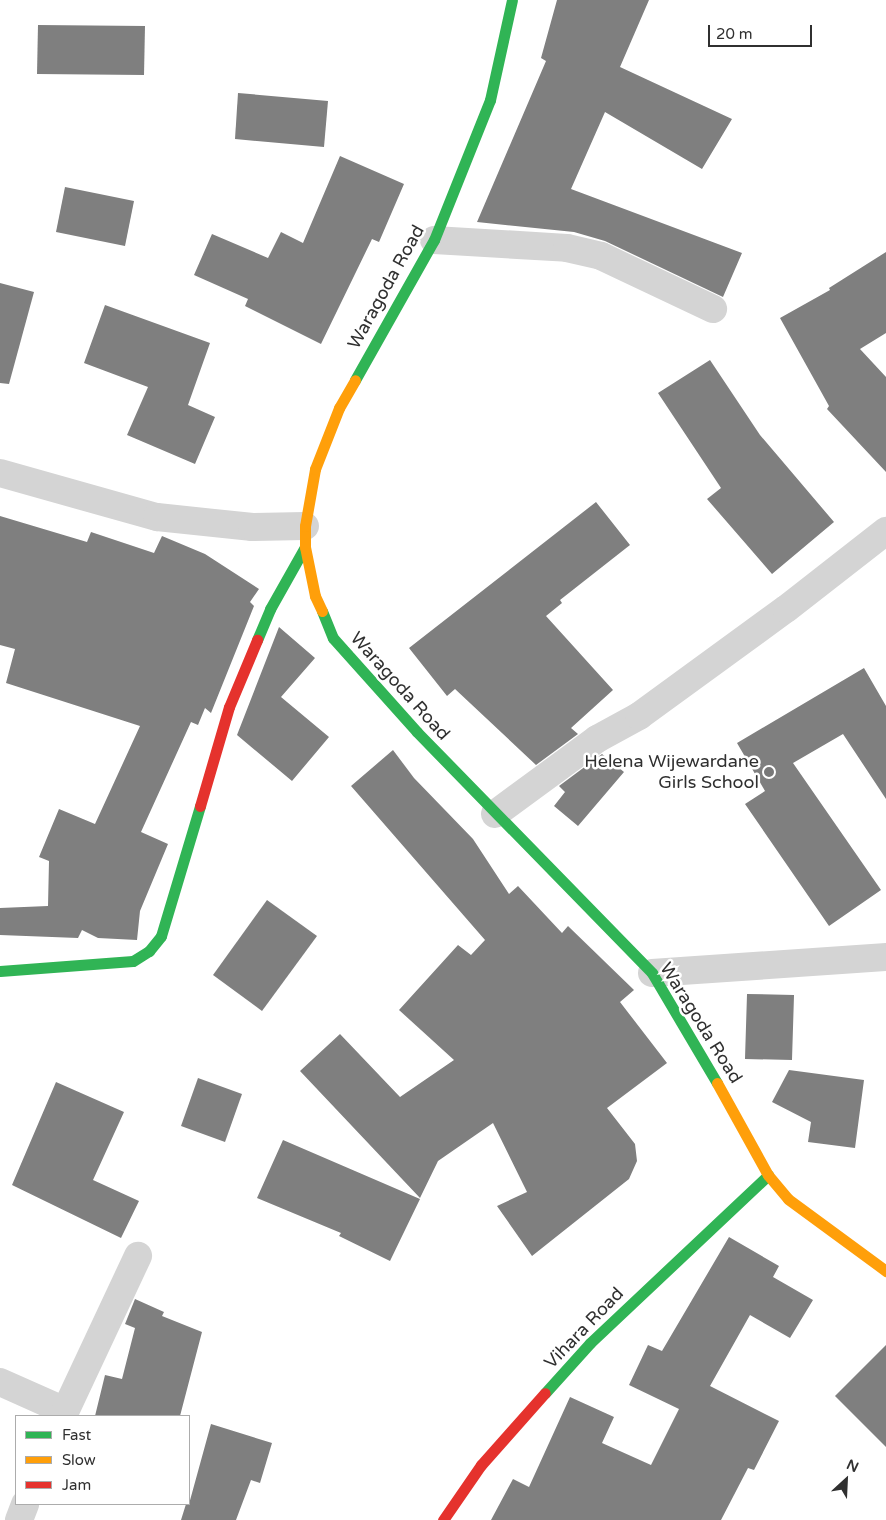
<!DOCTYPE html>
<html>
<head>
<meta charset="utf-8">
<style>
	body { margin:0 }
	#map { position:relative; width:886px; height:1520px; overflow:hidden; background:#fff; font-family:"Varela Round",sans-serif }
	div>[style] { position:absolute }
	.building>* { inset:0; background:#7f7f7f }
	.street>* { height:28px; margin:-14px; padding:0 14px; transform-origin:14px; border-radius:14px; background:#d4d4d4 }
	.fast>* { height:11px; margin:-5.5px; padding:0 5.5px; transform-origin:5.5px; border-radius:5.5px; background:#30b455 }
	.slow>* { height:11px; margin:-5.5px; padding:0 5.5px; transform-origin:5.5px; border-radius:5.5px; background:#ff9f0a }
	.jam>* { height:11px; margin:-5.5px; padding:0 5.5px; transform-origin:5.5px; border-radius:5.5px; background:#e5322d }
	.dots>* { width:14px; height:14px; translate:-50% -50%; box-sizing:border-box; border:2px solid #fff; border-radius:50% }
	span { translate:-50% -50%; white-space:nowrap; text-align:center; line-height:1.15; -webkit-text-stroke:5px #fff; paint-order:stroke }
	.street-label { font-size:18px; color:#303030 }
	.poi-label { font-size:18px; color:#303030 }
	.right { translate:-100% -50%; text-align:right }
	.legend { position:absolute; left:15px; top:1415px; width:175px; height:90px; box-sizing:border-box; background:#fff; border:1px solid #acacac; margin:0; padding:6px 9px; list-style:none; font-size:15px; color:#303030 }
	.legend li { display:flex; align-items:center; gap:10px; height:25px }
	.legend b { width:25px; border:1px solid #acacac }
	.north { position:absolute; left:821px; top:1455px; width:50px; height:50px; -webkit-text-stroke:4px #fff; paint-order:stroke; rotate:25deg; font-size:14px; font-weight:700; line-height:20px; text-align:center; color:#303030 }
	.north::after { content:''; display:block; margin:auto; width:18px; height:22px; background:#303030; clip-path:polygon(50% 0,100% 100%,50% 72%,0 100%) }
	.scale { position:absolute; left:708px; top:25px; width:104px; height:22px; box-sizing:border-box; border:2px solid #303030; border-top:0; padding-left:6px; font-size:15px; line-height:18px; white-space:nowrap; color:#303030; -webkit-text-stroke:4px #fff; paint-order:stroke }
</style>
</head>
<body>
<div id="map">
	<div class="building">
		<i style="clip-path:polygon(557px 0,649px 0,620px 67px,732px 119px,702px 169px,605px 112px,571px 189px,742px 253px,723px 297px,605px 241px,574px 232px,477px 222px,546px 61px,541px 58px)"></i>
		<i style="clip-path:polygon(38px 25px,145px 26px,144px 75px,37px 74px)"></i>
		<i style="clip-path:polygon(238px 93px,328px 101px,324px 147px,235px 139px)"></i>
		<i style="clip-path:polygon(340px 156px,404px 184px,379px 242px,372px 239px,321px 344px,245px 306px,248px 299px,194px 275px,212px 234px,268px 258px,281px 232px,303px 243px)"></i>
		<i style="clip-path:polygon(65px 187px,134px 201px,125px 246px,56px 232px)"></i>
		<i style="clip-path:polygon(886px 252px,886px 333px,860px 349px,886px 377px,886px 472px,827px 409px,829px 406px,780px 318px,830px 290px,829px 288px)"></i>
		<i style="clip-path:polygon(0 283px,34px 292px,9px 384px,0 383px)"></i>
		<i style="clip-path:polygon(105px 305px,210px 343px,188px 405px,215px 417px,195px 464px,127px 435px,148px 387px,84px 363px)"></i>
		<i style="clip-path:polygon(710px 360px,760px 435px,834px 522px,772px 574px,707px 499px,721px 488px,658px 393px)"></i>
		<i style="clip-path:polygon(596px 502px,630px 545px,560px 600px,562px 603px,546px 616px,613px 690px,571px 728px,578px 734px,536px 765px,455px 689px,447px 696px,409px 648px)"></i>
		<i style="clip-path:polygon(0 516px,87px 542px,91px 532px,154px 553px,162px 536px,205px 554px,259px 589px,250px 602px,254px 606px,211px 713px,205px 708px,198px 725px,191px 722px,141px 832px,168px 844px,140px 911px,137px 940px,98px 938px,82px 930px,78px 938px,0 935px,0 908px,48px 906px,49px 861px,39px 857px,59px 809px,95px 824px,140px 726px,6px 683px,15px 649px,0 645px)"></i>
		<i style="clip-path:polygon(279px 627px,315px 658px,281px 697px,329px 737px,292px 781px,237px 735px)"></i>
		<i style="clip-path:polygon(864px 668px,886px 706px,886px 799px,843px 734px,793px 763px,881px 890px,829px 926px,745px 804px,765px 791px,737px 743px)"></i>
		<i style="clip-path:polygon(393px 750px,414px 778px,473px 839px,509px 894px,518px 886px,562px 933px,568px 926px,634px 990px,620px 1002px,667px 1063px,607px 1108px,635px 1144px,637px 1161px,629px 1179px,532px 1256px,497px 1206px,527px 1192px,493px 1123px,438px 1161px,420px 1198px,300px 1071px,340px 1034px,400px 1097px,454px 1060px,399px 1010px,458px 945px,471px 955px,485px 940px,351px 786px)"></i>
		<i style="clip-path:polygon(602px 754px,624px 772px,578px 826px,554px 806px,565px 792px,559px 786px)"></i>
		<i style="clip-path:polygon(267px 900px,317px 936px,262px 1011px,213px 975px)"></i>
		<i style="clip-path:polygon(747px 994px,794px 995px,792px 1060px,745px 1059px)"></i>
		<i style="clip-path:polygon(789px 1070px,864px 1080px,855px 1148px,808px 1142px,811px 1122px,772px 1102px)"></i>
		<i style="clip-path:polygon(198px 1078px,242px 1094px,225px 1142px,181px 1126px)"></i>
		<i style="clip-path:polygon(56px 1082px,124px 1112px,93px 1180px,139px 1201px,121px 1238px,12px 1185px)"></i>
		<i style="clip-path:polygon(283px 1140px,420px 1199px,390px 1261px,339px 1236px,341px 1233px,257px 1198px)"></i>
		<i style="clip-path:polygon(729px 1237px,779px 1266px,773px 1277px,813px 1300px,790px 1338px,750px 1315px,710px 1386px,779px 1421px,754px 1470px,748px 1468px,721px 1520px,491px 1520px,513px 1479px,529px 1487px,570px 1397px,614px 1417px,602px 1443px,651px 1465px,679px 1409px,629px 1385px,648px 1345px,662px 1351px)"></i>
		<i style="clip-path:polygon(135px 1299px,164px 1312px,162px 1316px,202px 1332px,180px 1416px,95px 1416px,105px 1375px,122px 1379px,135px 1328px,125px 1324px)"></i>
		<i style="clip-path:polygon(886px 1345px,886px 1447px,835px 1396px)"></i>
		<i style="clip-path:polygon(211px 1424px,272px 1443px,260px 1483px,251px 1480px,236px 1520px,181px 1520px,186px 1504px,189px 1504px)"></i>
	</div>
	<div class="street">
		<i style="left:434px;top:240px;width:133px;rotate:3.4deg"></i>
		<i style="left:567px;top:248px;width:35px;rotate:13deg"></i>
		<i style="left:601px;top:256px;width:124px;rotate:25.3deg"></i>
		<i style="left:0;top:473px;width:163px;rotate:15.7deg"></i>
		<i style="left:157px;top:517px;width:96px;rotate:6deg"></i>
		<i style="left:252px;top:527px;width:53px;rotate:-1.1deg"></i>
		<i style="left:495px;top:814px;width:127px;rotate:-36.3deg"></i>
		<i style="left:597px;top:739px;width:48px;rotate:-28.7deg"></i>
		<i style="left:639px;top:716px;width:182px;rotate:-36.1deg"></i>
		<i style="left:786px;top:609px;width:127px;rotate:-38deg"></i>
		<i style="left:652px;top:973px;width:235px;rotate:-3.9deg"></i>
		<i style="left:0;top:1382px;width:71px;rotate:24deg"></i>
		<i style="left:63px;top:1416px;width:177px;rotate:-64.9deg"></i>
		<i style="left:19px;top:1520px;width:17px;rotate:-69deg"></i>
	</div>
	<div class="fast">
		<i style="left:355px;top:380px;width:161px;rotate:-60.6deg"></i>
		<i style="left:434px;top:240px;width:151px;rotate:-68.2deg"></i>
		<i style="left:490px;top:100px;width:102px;rotate:-77.6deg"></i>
		<i style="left:322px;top:611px;width:29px;rotate:68deg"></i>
		<i style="left:333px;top:638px;width:126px;rotate:48.2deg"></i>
		<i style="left:417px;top:732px;width:337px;rotate:45.7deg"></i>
		<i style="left:652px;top:973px;width:128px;rotate:59.4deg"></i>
		<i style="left:257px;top:640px;width:34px;rotate:-67deg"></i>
		<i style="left:270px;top:609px;width:71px;rotate:-60.6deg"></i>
		<i style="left:0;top:971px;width:133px;rotate:-4.3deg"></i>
		<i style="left:133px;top:961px;width:19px;rotate:-32deg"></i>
		<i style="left:149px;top:951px;width:19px;rotate:-51deg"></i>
		<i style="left:161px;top:936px;width:136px;rotate:-73.3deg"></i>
		<i style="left:545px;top:1393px;width:67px;rotate:-48deg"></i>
		<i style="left:590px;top:1343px;width:245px;rotate:-43.3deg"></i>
	</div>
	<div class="slow">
		<i style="left:322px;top:611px;width:17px;rotate:-115deg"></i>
		<i style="left:315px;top:596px;width:50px;rotate:-101.5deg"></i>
		<i style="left:305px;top:547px;width:21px;rotate:-90deg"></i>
		<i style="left:305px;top:526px;width:58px;rotate:-80deg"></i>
		<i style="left:315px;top:469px;width:66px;rotate:-68.5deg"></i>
		<i style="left:339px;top:408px;width:32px;rotate:-60deg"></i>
		<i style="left:717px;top:1083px;width:105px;rotate:61deg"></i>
		<i style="left:768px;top:1175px;width:31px;rotate:50deg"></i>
		<i style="left:788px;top:1199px;width:122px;rotate:36.3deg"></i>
	</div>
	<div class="jam">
		<i style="left:200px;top:806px;width:103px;rotate:-73.7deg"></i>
		<i style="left:229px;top:707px;width:73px;rotate:-67.3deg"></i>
		<i style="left:443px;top:1520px;width:67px;rotate:-55.4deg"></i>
		<i style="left:481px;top:1465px;width:96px;rotate:-48.4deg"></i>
	</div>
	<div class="dots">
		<i style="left:769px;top:772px;background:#787878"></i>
	</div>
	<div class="street-label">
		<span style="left:386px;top:287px;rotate:-61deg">Waragoda Road</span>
		<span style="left:400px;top:686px;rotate:48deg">Waragoda Road</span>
		<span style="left:701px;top:1023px;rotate:58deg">Waragoda Road</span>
		<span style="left:584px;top:1328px;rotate:-46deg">Vihara Road</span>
	</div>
	<div class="poi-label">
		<span class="right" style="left:759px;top:772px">Helena Wijewardane<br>Girls School</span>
	</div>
	<ul class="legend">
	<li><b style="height:6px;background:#30b455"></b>Fast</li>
	<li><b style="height:6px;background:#ff9f0a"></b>Slow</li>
	<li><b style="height:6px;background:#e5322d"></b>Jam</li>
	</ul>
	<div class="north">N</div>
	<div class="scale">20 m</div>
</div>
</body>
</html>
